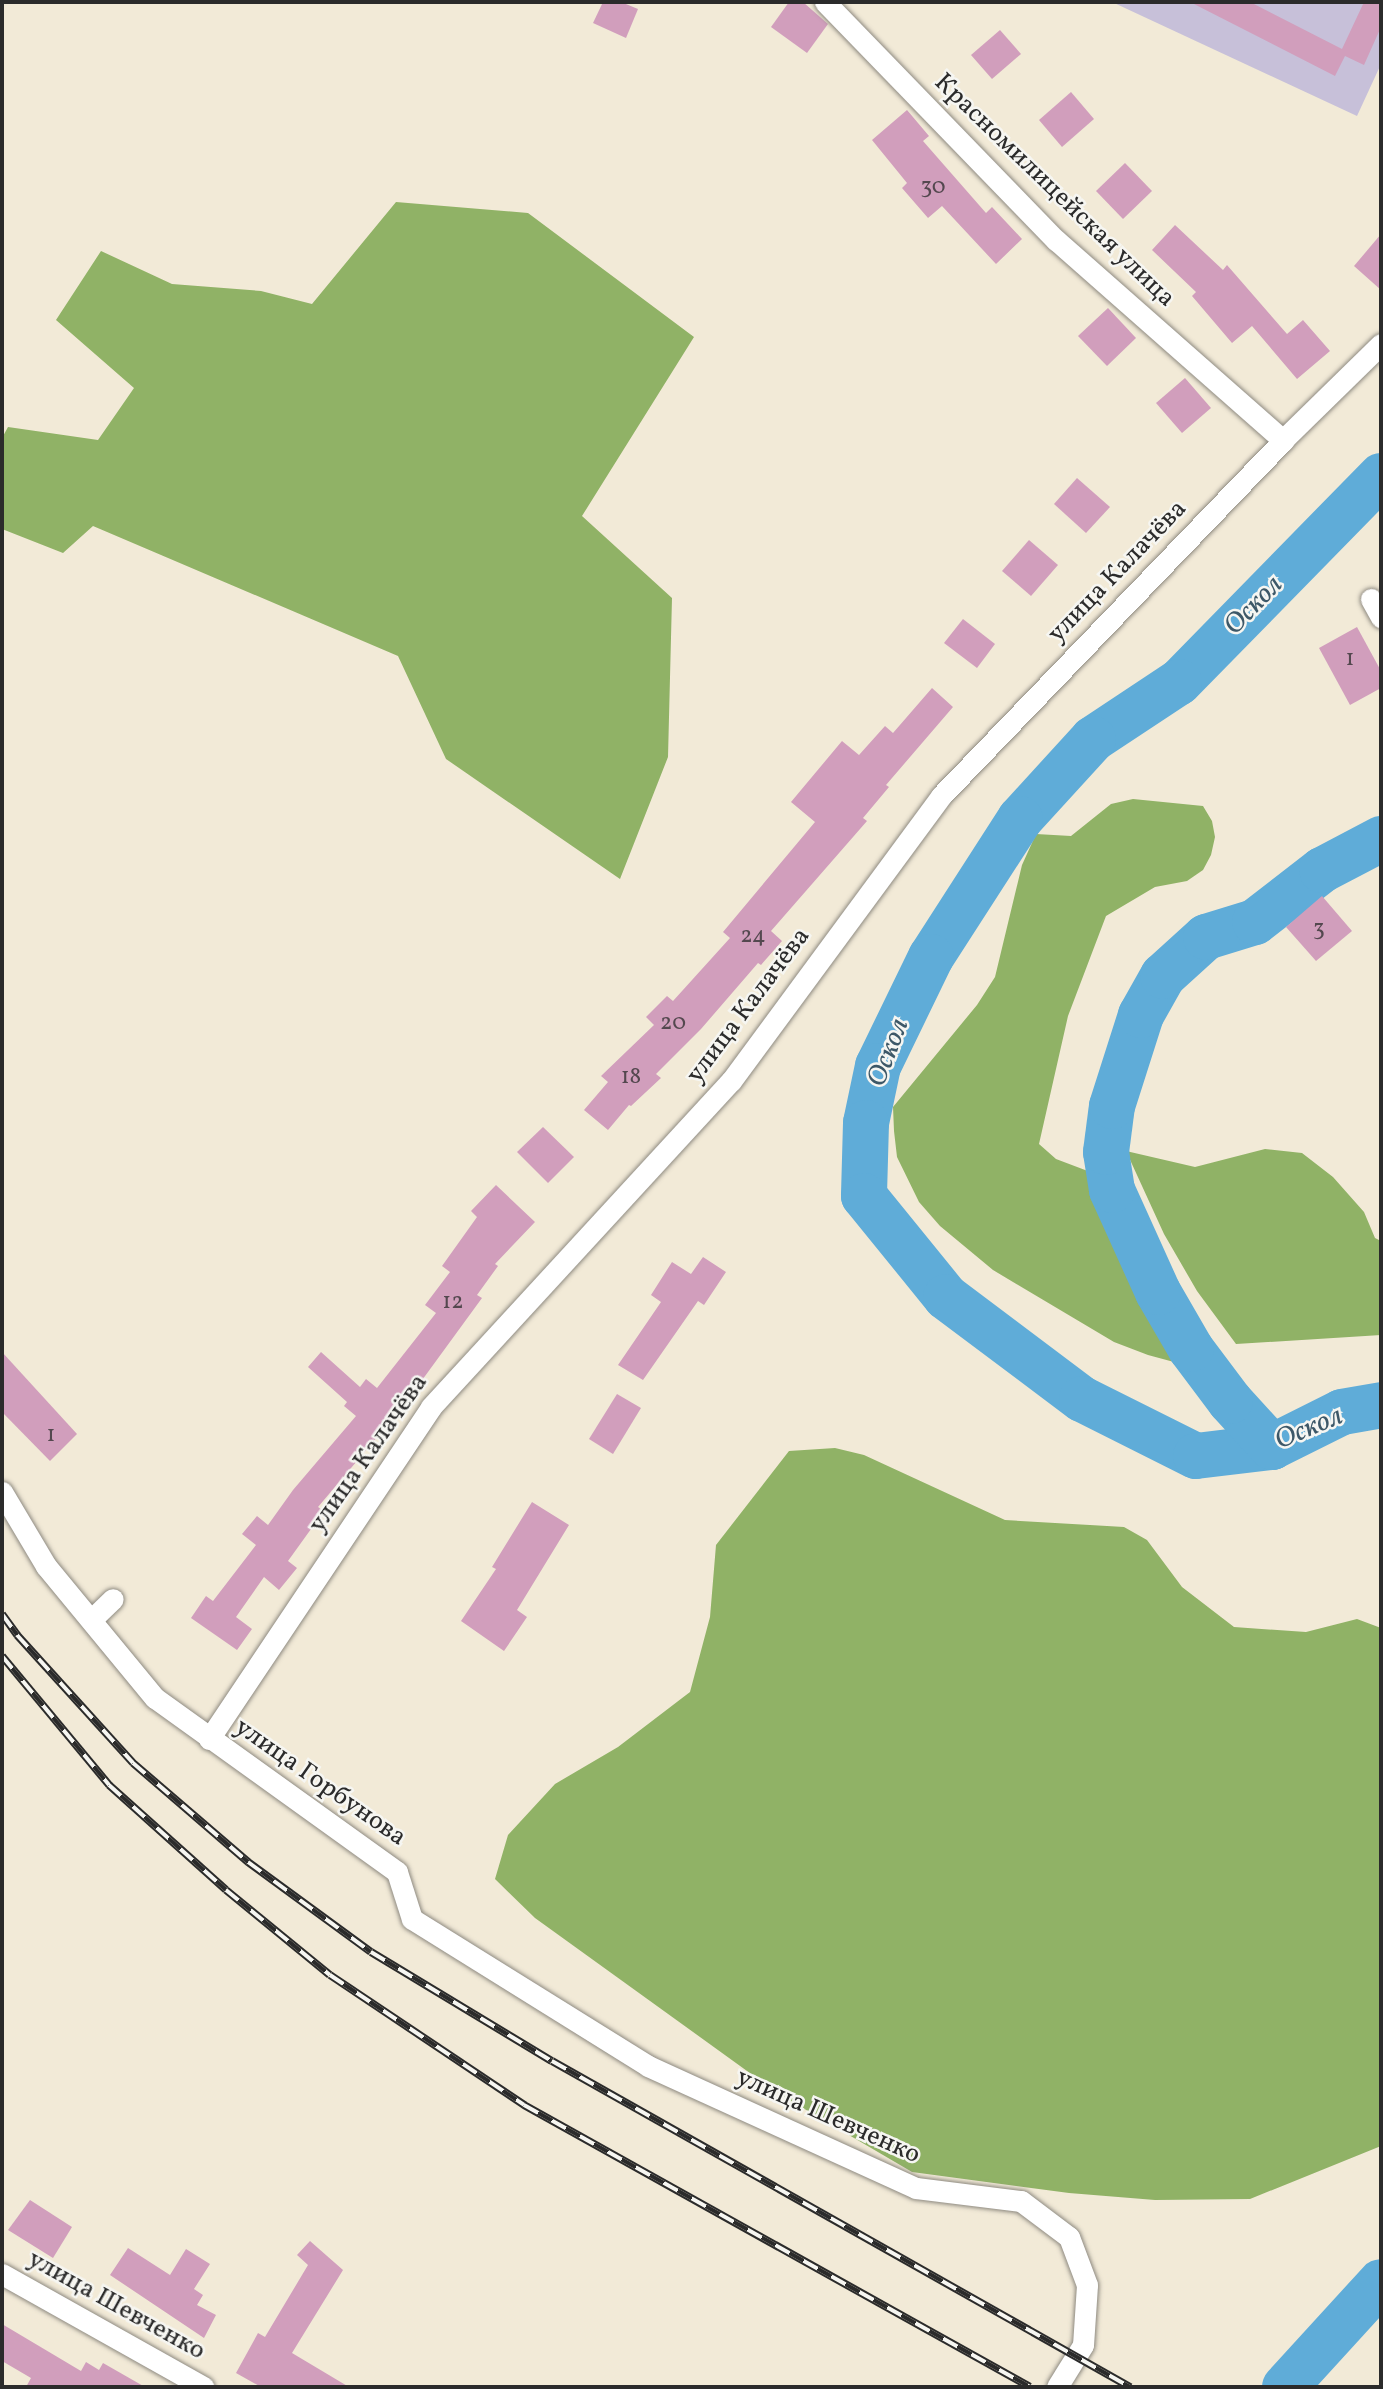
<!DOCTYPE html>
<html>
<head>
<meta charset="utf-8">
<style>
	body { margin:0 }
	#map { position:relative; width:1383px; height:2389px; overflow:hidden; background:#f2ead7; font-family:Vollkorn,serif }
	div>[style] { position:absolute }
	.industrial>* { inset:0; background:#c7c0d9 }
	.forest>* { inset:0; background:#90b266 }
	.river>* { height:46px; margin:-23px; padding:0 23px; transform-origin:23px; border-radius:23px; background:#5facd8 }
	.building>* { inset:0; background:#d19ebc }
	.roads { filter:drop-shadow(0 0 2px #8e8a81) drop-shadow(0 0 2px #8e8a81) }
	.minor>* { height:21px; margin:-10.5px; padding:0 10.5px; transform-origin:10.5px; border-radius:10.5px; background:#fff }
	.rail>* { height:8px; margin-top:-4px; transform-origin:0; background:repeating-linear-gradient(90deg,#f6f6f2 0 16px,#2b2b2b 0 32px); box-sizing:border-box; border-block:2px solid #2b2b2b }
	span { translate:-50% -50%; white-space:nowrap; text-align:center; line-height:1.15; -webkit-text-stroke:5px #f6f6f2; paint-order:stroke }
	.number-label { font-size:23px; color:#54484f }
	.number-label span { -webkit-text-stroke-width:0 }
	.street-label { font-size:26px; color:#2b2b2b }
	.water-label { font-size:28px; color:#3d5868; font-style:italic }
	.frame { position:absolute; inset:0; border:4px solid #2b2b2b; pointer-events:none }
</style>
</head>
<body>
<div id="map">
	<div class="industrial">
		<i style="clip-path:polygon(1112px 2px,1381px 2px,1381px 64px,1357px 116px)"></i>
	</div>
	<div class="forest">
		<i style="clip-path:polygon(396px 202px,528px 213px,694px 337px,582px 516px,672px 598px,668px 757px,620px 879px,446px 759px,398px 656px,93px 526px,63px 553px,2px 529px,2px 438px,8px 427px,98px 440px,134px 388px,56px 320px,101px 251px,172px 284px,261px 291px,312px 304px)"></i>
		<i style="clip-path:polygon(1133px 799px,1203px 806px,1212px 821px,1215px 837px,1211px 855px,1203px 870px,1187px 881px,1155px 887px,1106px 916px,1068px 1016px,1039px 1144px,1056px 1159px,1093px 1173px,1130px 1257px,1163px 1314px,1202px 1366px,1185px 1365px,1148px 1355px,1114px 1342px,993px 1270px,940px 1226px,919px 1202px,897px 1157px,894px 1131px,893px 1107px,977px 1005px,995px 977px,1022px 865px,1036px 834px,1071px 836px,1111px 804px)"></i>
		<i style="clip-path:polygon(1265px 1149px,1302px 1153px,1333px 1177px,1364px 1212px,1375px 1238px,1381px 1241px,1381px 1335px,1236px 1344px,1197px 1291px,1164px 1234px,1126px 1151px,1195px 1167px)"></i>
		<i style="clip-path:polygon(835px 1448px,864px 1455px,1005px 1520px,1124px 1527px,1147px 1540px,1182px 1587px,1234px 1627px,1306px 1632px,1357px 1619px,1381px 1628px,1381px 2146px,1250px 2199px,1155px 2200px,1069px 2193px,912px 2172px,779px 2094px,535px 1918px,495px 1879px,508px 1835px,555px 1784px,618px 1747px,690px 1692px,710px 1617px,716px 1545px,789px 1451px)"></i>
	</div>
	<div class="river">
		<i style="left:1381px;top:476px;width:289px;rotate:134.4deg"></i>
		<i style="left:1179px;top:682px;width:103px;rotate:146.5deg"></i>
		<i style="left:1093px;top:739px;width:108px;rotate:132.4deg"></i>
		<i style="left:1020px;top:819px;width:164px;rotate:122.8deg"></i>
		<i style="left:931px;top:957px;width:121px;rotate:115.9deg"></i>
		<i style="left:878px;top:1066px;width:58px;rotate:101.9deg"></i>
		<i style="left:866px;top:1123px;width:73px;rotate:91.6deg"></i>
		<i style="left:864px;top:1196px;width:130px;rotate:50.9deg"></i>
		<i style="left:946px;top:1297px;width:170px;rotate:36.9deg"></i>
		<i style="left:1082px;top:1399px;width:127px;rotate:26.6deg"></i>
		<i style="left:1196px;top:1456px;width:77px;rotate:-6.8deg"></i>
		<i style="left:1272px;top:1447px;width:78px;rotate:-26.6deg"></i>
		<i style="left:1342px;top:1412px;width:40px;rotate:-10deg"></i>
		<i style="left:1272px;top:1447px;width:62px;rotate:-132.4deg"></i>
		<i style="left:1230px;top:1401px;width:65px;rotate:-126.9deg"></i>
		<i style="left:1191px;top:1349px;width:66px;rotate:-120.1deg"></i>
		<i style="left:1158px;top:1292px;width:112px;rotate:-114.3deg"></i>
		<i style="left:1112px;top:1190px;width:38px;rotate:-99deg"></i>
		<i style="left:1106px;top:1152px;width:46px;rotate:-82.6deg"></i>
		<i style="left:1112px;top:1106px;width:96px;rotate:-72.3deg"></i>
		<i style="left:1141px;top:1015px;width:45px;rotate:-60.6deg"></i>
		<i style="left:1163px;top:976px;width:58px;rotate:-42.2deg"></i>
		<i style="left:1206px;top:937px;width:51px;rotate:-17deg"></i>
		<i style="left:1255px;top:922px;width:85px;rotate:-37.8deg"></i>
		<i style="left:1322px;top:870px;width:67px;rotate:-27.7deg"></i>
		<i style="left:1285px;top:2387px;width:142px;rotate:-47.6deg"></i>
	</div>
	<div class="building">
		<i style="clip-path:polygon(603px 2px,621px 2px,638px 9px,626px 38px,593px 23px)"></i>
		<i style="clip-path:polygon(789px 2px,803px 2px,828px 24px,807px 53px,771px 27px)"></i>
		<i style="clip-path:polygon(1190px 2px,1250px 2px,1342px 49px,1364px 2px,1381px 2px,1381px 27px,1364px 65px,1345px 56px,1335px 76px)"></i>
		<i style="clip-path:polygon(1000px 30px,1021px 54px,992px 79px,971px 55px)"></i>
		<i style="clip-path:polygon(1071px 92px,1094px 119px,1062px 147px,1039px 120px)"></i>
		<i style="clip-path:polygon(907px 110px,929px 136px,923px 141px,986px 213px,992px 207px,1022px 239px,996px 264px,942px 206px,928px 218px,902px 188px,907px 183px,872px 140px)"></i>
		<i style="clip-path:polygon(1125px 163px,1152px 191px,1123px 219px,1096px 191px)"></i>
		<i style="clip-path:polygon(1175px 225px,1223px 270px,1227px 265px,1287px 334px,1303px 320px,1330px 351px,1297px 379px,1252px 326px,1232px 343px,1192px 296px,1196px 292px,1152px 250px)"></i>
		<i style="clip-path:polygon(1381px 234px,1381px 290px,1354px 266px)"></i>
		<i style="clip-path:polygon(1108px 308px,1136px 338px,1107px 366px,1078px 336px)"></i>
		<i style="clip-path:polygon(1185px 378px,1211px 408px,1182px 433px,1156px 403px)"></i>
		<i style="clip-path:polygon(1077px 478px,1110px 507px,1086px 533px,1054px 504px)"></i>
		<i style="clip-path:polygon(1029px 540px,1058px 565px,1031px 596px,1002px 571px)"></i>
		<i style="clip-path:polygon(963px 619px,995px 644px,977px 668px,944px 643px)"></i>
		<i style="clip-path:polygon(1357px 627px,1381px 671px,1381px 688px,1350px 705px,1319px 648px)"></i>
		<i style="clip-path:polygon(932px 688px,953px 707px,886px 785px,889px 787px,863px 818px,867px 821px,771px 931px,782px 941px,761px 965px,758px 963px,701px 1029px,656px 1074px,661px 1078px,631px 1106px,629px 1105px,608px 1130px,584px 1110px,608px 1082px,601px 1076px,654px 1025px,646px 1017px,667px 996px,673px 1001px,730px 938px,723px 932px,815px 822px,791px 802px,842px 741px,859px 755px,885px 726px,893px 733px)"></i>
		<i style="clip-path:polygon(1322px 896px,1352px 931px,1316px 961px,1286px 927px)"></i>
		<i style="clip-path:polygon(543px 1127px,574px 1157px,548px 1183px,517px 1152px)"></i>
		<i style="clip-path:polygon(496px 1185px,535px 1222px,495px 1264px,498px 1266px,477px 1295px,482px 1298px,401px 1409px,318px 1507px,324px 1511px,288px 1561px,297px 1568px,279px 1590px,264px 1577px,236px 1617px,252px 1629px,237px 1650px,191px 1618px,206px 1596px,213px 1601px,256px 1545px,242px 1534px,257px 1516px,268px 1525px,293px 1490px,356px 1416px,344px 1406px,347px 1402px,308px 1367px,321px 1352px,360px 1387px,366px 1379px,377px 1388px,436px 1313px,425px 1305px,450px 1272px,442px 1266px,477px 1217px,471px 1211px)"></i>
		<i style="clip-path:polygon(703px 1257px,726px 1272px,704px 1305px,698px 1301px,643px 1380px,618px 1365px,661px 1302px,651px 1295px,672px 1262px,691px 1274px)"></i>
		<i style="clip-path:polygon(2px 1352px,77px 1434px,50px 1461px,2px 1412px)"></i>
		<i style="clip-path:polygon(617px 1394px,641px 1408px,613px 1454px,589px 1439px)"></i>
		<i style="clip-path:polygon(532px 1502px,569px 1525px,517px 1610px,527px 1617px,504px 1651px,461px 1621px,496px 1569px,492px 1567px)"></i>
		<i style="clip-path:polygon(30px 2200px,72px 2227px,53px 2258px,8px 2230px)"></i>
		<i style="clip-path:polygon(310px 2241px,343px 2270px,292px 2353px,349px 2387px,261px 2387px,236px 2373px,258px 2333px,265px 2337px,308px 2265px,297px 2255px)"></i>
		<i style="clip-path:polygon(128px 2248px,170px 2275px,186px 2249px,210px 2264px,194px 2289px,203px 2295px,197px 2305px,216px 2315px,204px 2338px,110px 2275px)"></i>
		<i style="clip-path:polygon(2px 2324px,81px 2371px,86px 2362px,99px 2370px,103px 2363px,145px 2387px,26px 2387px,31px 2378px,2px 2361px)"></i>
	</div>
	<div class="roads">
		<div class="minor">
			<i style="left:825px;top:2px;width:332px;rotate:45.9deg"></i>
			<i style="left:1056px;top:240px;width:303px;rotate:41.4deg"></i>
			<i style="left:1371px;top:599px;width:21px;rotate:61deg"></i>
			<i style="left:2px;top:1492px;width:86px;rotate:59.3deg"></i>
			<i style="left:46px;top:1566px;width:171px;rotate:50.5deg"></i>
			<i style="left:155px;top:1698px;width:298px;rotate:35.7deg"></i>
			<i style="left:397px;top:1872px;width:49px;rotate:72.3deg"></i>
			<i style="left:412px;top:1919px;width:278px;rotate:31.9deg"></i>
			<i style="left:648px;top:2066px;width:294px;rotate:24.5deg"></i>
			<i style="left:916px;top:2188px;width:106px;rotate:7.1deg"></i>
			<i style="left:1021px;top:2201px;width:60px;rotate:36.9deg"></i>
			<i style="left:1069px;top:2237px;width:51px;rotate:69.4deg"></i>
			<i style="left:1087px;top:2285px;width:60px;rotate:93.8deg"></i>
			<i style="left:1083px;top:2345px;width:49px;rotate:121.8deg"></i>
			<i style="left:91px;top:1620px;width:30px;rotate:-44deg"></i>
			<i style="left:209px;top:1739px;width:399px;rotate:-56.2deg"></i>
			<i style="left:431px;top:1407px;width:443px;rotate:-47.4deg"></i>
			<i style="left:731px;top:1081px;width:354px;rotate:-53.6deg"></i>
			<i style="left:941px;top:796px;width:494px;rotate:-46.1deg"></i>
			<i style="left:1283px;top:440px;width:137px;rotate:-44.4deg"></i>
			<i style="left:2px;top:2274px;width:231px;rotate:29.3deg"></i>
		</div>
	</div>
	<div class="rail">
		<i style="left:2px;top:1614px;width:26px;rotate:54deg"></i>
		<i style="left:17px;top:1635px;width:173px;rotate:47.8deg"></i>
		<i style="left:133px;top:1763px;width:152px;rotate:40.7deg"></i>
		<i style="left:248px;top:1862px;width:152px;rotate:36.2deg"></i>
		<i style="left:371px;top:1952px;width:211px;rotate:31.1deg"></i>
		<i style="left:552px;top:2061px;width:664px;rotate:29.42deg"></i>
		<i style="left:2px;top:1656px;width:168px;rotate:50.3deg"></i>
		<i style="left:109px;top:1785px;width:157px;rotate:41.9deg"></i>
		<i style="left:226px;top:1890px;width:134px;rotate:39.3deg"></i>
		<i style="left:330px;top:1975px;width:234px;rotate:33.8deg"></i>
		<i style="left:524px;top:2105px;width:579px;rotate:29.13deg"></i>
	</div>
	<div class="number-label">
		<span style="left:933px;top:187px">30</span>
		<span style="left:1350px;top:659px">1</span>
		<span style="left:1319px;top:929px">3</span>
		<span style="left:753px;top:936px">24</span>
		<span style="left:673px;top:1023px">20</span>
		<span style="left:631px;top:1077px">18</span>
		<span style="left:453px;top:1302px">12</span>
		<span style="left:51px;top:1435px">1</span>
	</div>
	<div class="street-label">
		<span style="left:1054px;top:191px;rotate:44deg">Красномилицейская улица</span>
		<span style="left:1118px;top:572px;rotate:-46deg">улица Калачёва</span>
		<span style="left:749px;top:1006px;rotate:-53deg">улица Калачёва</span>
		<span style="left:369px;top:1454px;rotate:-55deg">улица Калачёва</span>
		<span style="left:320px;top:1783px;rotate:35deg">улица Горбунова</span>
		<span style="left:828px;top:2117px;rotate:24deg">улица Шевченко</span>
		<span style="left:116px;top:2306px;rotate:29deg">улица Шевченко</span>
	</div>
	<div class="water-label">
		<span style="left:1254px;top:606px;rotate:-46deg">Оскол</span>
		<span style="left:889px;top:1053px;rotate:-69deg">Оскол</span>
		<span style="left:1309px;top:1429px;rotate:-23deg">Оскол</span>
	</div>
	<div class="frame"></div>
</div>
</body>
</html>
